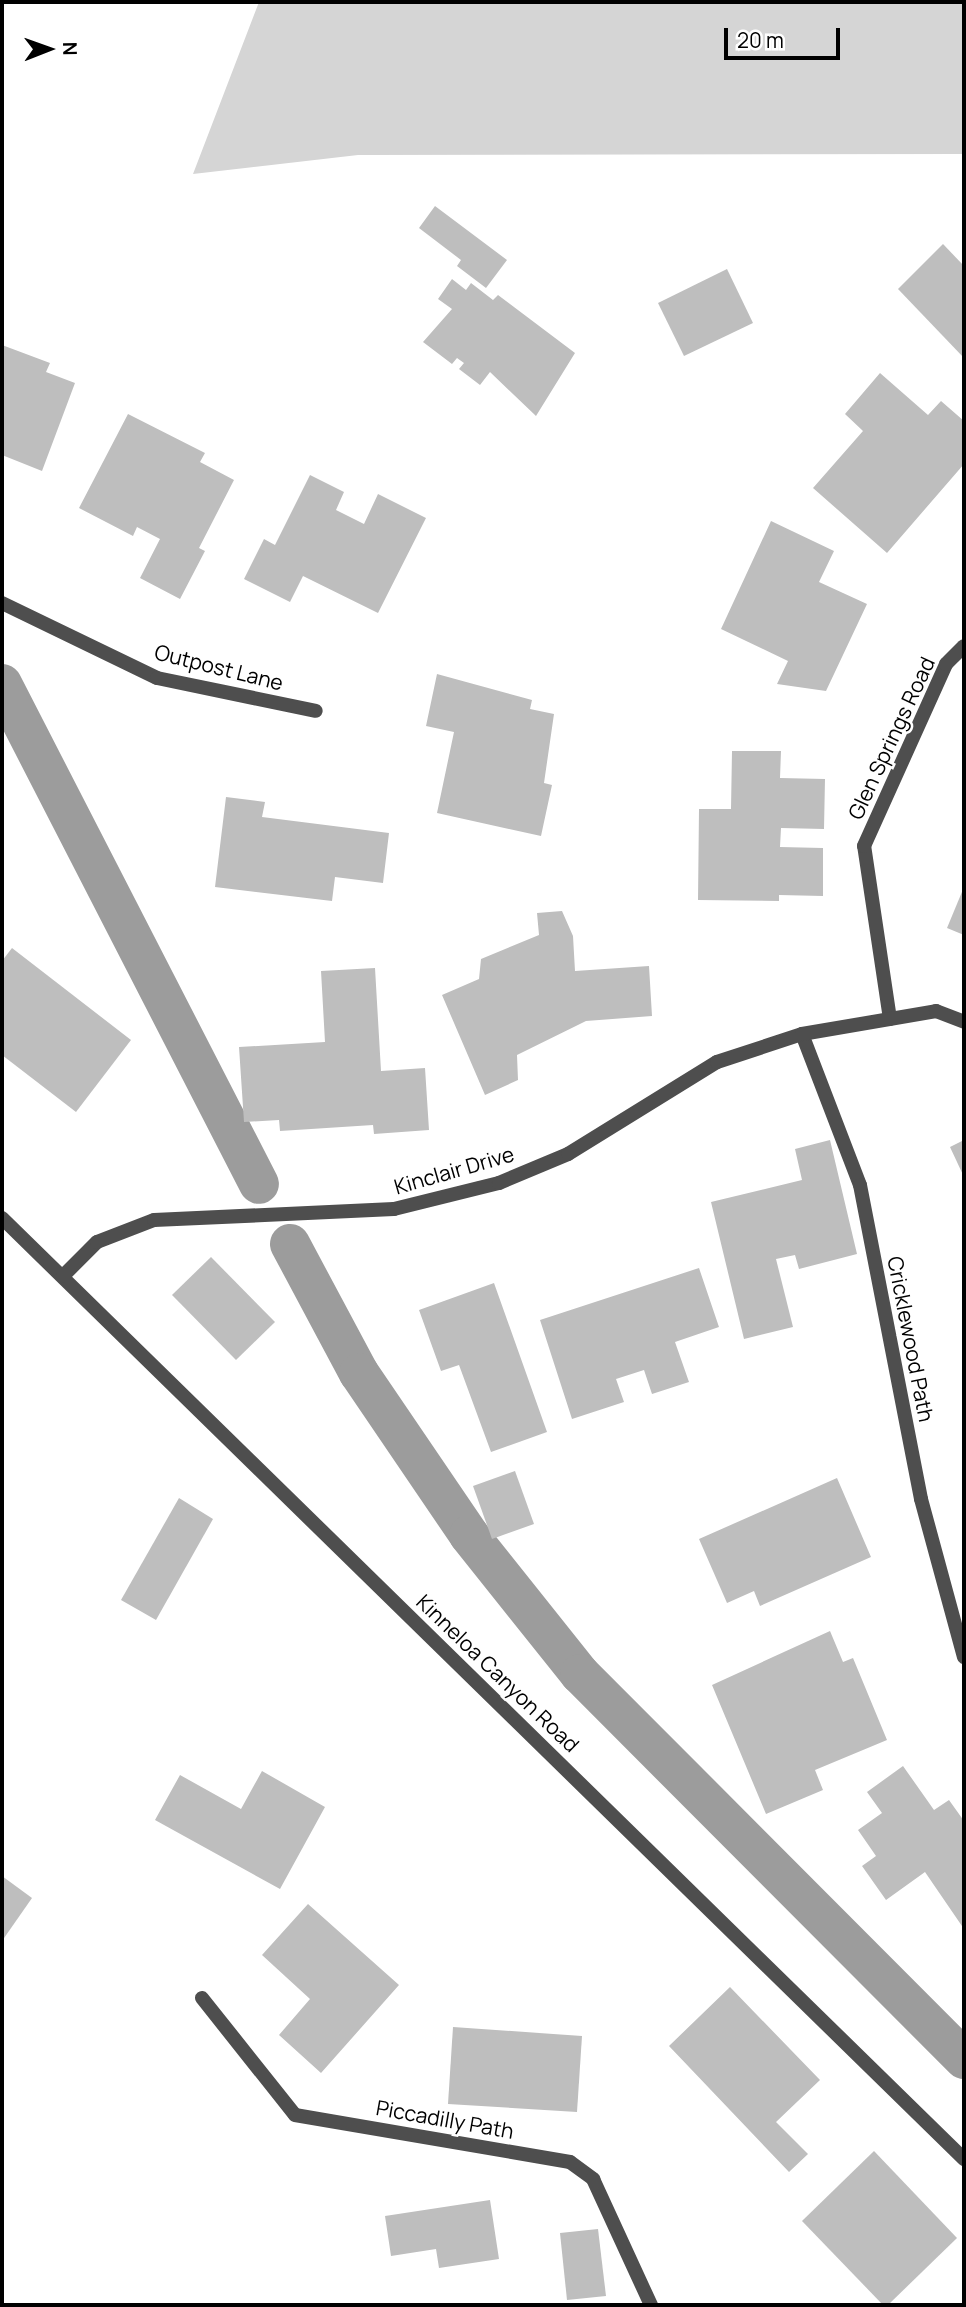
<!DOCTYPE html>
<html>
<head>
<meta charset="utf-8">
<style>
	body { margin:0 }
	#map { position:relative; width:966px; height:2307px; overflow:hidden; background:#fff; font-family:Manrope,sans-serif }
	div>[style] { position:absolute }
	.green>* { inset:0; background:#d5d5d5 }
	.canal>* { height:40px; margin:-20px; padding:0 20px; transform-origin:20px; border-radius:20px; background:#9c9c9c }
	.building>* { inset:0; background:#bebebe }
	.minor>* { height:14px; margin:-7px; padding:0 7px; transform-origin:7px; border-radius:7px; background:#4e4e4e }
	span { translate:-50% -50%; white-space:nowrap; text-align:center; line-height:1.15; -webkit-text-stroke:5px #fff; paint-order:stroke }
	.street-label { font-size:21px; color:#000 }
	.frame { position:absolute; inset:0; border:4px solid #000; pointer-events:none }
	.north { position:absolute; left:14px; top:14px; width:70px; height:70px; -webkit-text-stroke:5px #fff; paint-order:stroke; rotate:89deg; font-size:19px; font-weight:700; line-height:28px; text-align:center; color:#000 }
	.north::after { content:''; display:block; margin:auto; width:24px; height:32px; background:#000; clip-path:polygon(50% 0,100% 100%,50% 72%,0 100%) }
	.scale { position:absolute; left:724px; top:28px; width:116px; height:32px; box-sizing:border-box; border:4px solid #000; border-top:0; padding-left:9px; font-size:21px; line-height:24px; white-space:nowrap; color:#000; -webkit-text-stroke:5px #fff; paint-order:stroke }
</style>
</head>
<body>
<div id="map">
	<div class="green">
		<i style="clip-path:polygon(259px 2px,964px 2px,964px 154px,358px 155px,193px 174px)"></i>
	</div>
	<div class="canal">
		<i style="left:2px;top:684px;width:562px;rotate:62.8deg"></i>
		<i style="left:290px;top:1244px;width:146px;rotate:61.9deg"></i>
		<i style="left:359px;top:1373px;width:196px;rotate:55.8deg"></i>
		<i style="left:469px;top:1535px;width:178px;rotate:51.4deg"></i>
		<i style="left:580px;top:1674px;width:544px;rotate:45.07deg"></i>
	</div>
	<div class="building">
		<i style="clip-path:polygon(435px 206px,507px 260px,486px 288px,457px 266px,461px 260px,419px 228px)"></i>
		<i style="clip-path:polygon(943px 244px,964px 266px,964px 358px,898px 289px)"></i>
		<i style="clip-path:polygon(727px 269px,753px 323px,684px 356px,658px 303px)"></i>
		<i style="clip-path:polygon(452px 279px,466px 290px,471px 283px,493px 300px,498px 295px,575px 353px,536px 416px,490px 372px,480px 385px,459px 369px,464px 363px,457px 358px,452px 364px,423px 342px,452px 309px,438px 299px)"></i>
		<i style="clip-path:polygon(2px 345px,50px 363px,46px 372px,75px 383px,42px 471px,2px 455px)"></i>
		<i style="clip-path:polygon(880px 373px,928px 415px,941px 401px,964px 421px,964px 464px,887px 553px,813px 488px,863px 431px,845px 414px)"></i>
		<i style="clip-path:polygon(128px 414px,205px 453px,200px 462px,234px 480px,199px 548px,205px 551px,180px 599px,140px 578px,160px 539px,137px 527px,133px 536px,79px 508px)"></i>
		<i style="clip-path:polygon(310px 475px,344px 492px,336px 510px,364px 524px,378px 494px,426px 518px,378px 613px,303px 576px,290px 602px,244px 579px,264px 539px,275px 545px)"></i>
		<i style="clip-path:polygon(771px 521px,834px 551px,819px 582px,867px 604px,826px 691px,777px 684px,788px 661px,721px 629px)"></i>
		<i style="clip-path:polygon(437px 674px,532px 700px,530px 709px,554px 714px,544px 783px,552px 785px,541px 836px,437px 813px,454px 732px,426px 726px)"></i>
		<i style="clip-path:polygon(732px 751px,781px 751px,780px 778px,825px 779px,824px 829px,781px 828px,780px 847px,823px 848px,823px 896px,779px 895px,779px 901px,698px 900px,699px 809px,731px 809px)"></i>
		<i style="clip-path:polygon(226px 797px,265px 802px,262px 817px,389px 833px,383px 883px,335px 877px,332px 901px,215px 887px)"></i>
		<i style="clip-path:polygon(964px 887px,964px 935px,947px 928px)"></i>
		<i style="clip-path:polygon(562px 911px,573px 936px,575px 971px,649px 966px,652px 1016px,586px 1021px,517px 1055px,518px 1080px,485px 1095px,442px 995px,479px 979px,481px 959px,539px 935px,537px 913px)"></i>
		<i style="clip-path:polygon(12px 948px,131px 1040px,76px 1112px,2px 1055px,2px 961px)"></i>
		<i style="clip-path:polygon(375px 968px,381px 1071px,425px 1068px,429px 1130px,374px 1134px,373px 1125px,280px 1131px,279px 1120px,244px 1122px,239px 1047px,325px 1042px,321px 971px)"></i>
		<i style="clip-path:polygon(830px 1140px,857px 1254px,799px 1269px,795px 1255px,776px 1259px,793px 1327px,744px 1339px,711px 1202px,802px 1180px,795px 1149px)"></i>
		<i style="clip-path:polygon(964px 1140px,964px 1177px,950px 1147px)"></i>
		<i style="clip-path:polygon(211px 1257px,275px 1322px,236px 1360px,172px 1295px)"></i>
		<i style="clip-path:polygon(699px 1268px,719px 1327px,675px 1342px,689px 1382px,652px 1394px,644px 1370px,616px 1379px,624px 1402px,572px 1419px,540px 1320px)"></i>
		<i style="clip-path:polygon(494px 1283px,547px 1432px,491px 1452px,459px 1365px,441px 1371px,419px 1310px)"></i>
		<i style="clip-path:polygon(515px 1471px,534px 1524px,492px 1539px,473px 1486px)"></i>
		<i style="clip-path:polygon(837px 1478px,871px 1557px,760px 1606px,754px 1591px,727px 1603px,699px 1539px)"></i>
		<i style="clip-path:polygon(179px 1498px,213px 1519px,156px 1620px,121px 1600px)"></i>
		<i style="clip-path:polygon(830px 1631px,843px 1662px,853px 1658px,887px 1740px,815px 1770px,823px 1790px,766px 1814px,712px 1685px)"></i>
		<i style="clip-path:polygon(903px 1766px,934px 1810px,949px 1800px,964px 1821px,964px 1929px,925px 1872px,886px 1900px,862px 1866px,876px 1856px,858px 1830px,882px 1813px,867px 1792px)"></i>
		<i style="clip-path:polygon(262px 1771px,325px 1807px,280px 1889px,155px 1820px,180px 1775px,241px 1809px)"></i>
		<i style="clip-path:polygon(2px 1876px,32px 1898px,2px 1941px)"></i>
		<i style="clip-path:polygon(308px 1904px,399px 1985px,321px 2073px,279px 2035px,310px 1999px,262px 1955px)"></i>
		<i style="clip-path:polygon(730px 1987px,820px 2080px,776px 2122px,808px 2154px,789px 2172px,669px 2046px)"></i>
		<i style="clip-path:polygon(453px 2027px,582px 2036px,577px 2112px,448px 2104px)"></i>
		<i style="clip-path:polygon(874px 2151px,957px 2238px,888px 2305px,883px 2305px,802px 2221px)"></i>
		<i style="clip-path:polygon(490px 2200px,499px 2259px,439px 2268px,436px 2249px,391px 2256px,385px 2216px)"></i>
		<i style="clip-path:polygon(598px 2229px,606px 2296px,567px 2300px,560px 2233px)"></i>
	</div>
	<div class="minor">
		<i style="left:2px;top:603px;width:172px;rotate:25.8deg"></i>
		<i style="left:157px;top:678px;width:162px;rotate:11.7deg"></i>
		<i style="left:890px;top:1019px;width:175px;rotate:-98.5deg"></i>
		<i style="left:864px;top:846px;width:200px;rotate:-65.7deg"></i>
		<i style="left:946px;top:664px;width:25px;rotate:-45deg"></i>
		<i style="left:802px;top:1034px;width:162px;rotate:69deg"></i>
		<i style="left:860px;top:1185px;width:320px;rotate:79deg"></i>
		<i style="left:921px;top:1499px;width:164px;rotate:74.8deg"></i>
		<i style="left:2px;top:1218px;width:1346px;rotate:44.37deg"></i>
		<i style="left:63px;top:1276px;width:48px;rotate:-45deg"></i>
		<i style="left:97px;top:1242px;width:61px;rotate:-21.1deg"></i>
		<i style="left:154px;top:1220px;width:240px;rotate:-2.6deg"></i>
		<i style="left:394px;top:1209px;width:108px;rotate:-13.9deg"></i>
		<i style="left:499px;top:1183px;width:75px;rotate:-22.8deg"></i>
		<i style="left:568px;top:1154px;width:175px;rotate:-31.7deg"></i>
		<i style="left:717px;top:1062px;width:89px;rotate:-18.2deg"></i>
		<i style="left:802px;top:1034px;width:136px;rotate:-9.7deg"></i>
		<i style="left:936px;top:1011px;width:30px;rotate:21deg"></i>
		<i style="left:202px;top:1998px;width:149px;rotate:51.5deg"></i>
		<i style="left:295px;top:2115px;width:279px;rotate:9.7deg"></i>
		<i style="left:570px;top:2162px;width:29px;rotate:36deg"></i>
		<i style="left:593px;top:2179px;width:139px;rotate:65.3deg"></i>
	</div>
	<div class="street-label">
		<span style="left:219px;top:667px;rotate:14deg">Outpost Lane</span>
		<span style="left:891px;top:738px;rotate:-65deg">Glen Springs Road</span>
		<span style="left:454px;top:1170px;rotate:-16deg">Kinclair Drive</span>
		<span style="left:911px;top:1339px;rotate:79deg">Cricklewood Path</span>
		<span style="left:498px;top:1673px;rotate:44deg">Kinneloa Canyon Road</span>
		<span style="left:445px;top:2119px;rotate:10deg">Piccadilly Path</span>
	</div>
	<div class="frame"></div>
	<div class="north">N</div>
	<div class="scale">20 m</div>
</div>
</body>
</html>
